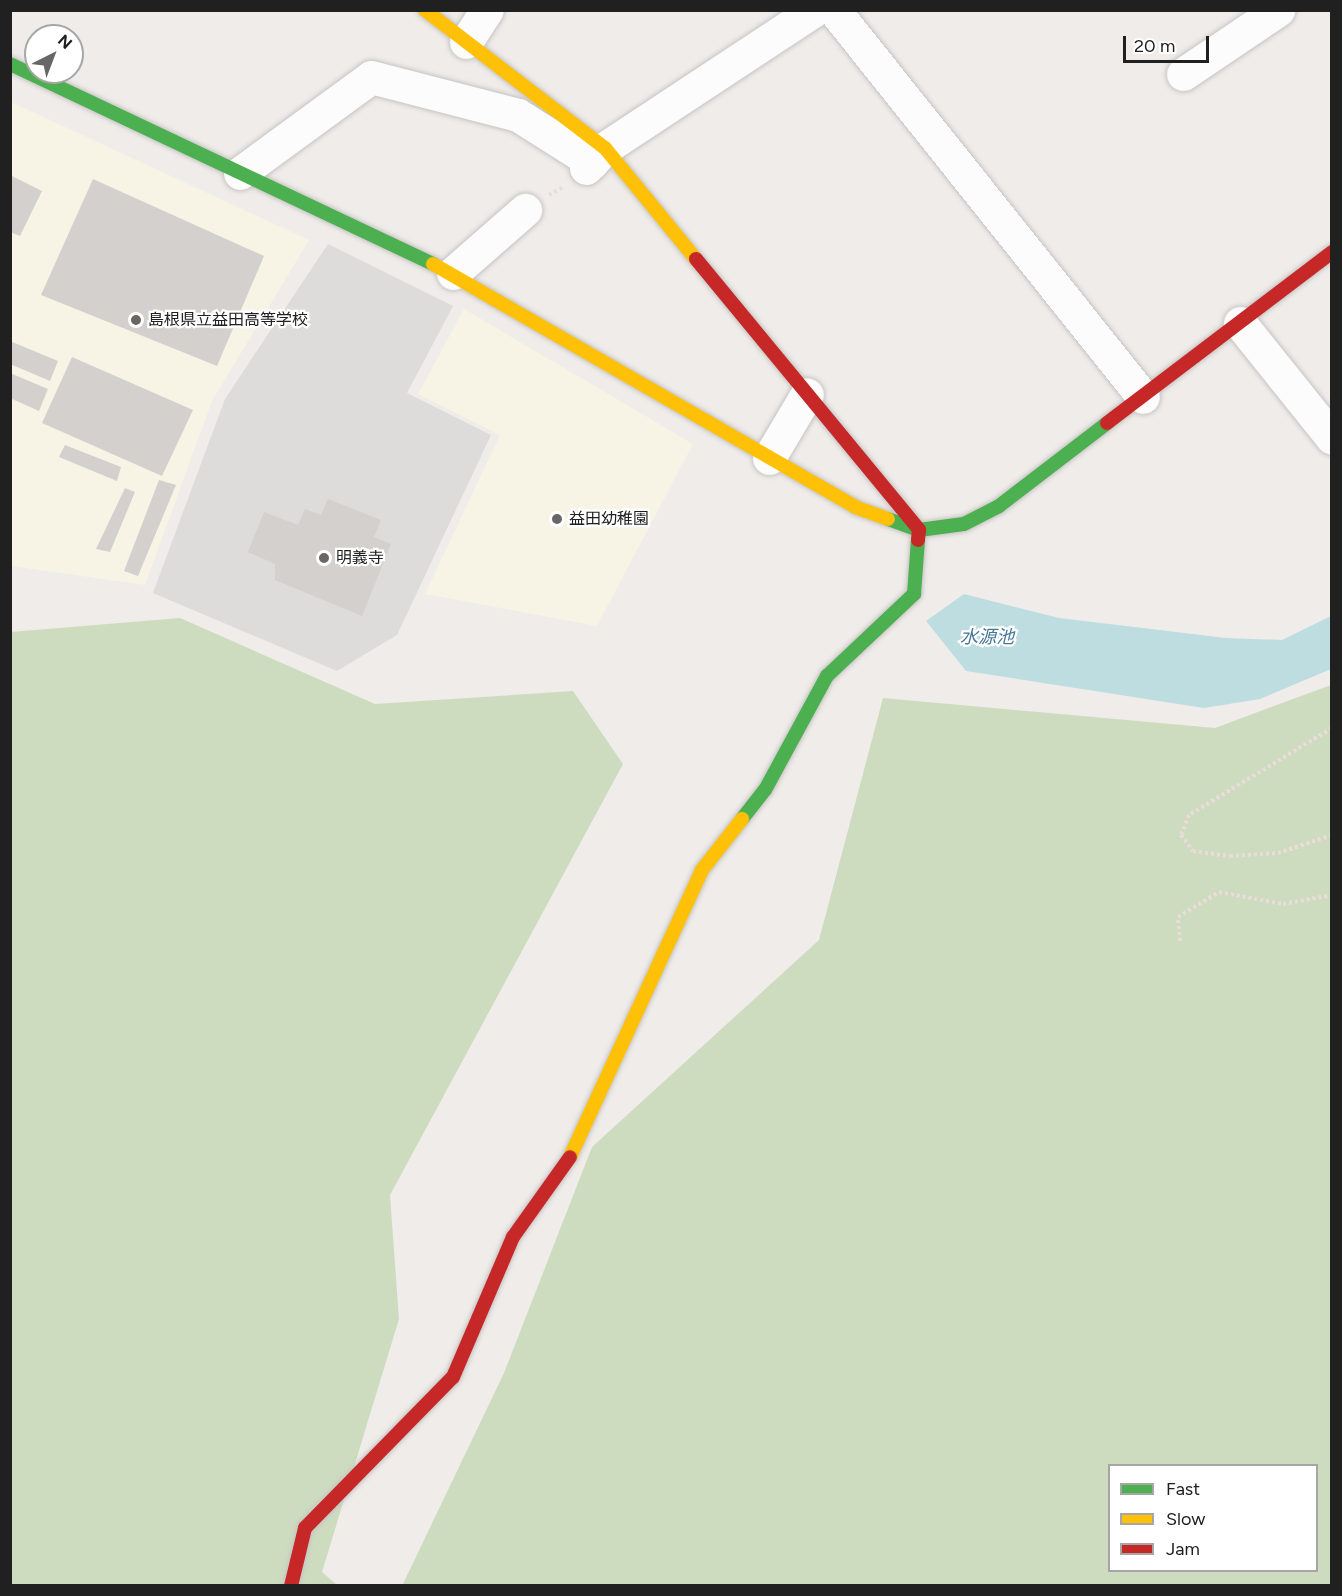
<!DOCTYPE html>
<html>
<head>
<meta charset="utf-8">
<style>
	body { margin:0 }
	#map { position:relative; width:1342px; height:1596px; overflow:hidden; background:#efece9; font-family:Figtree,"Noto Sans JP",sans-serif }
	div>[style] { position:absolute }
	.education>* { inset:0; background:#f7f4e6 }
	.religious>* { inset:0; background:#dddcda }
	.forest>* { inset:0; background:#cddcbf }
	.water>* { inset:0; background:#bedde1 }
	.building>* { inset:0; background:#d4d0ce }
	.path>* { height:4px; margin-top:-2px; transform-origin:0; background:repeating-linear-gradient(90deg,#ecdbdb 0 3px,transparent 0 6px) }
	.roads { filter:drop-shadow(0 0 2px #c6c4c3) drop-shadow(0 0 2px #c6c4c3) }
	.street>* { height:33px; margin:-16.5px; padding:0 16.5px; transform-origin:16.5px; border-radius:16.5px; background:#fdfcfc }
	.fast>* { height:14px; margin:-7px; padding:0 7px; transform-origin:7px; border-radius:7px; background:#4caf50 }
	.slow>* { height:14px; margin:-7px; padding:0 7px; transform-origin:7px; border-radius:7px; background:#ffc107 }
	.jam>* { height:14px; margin:-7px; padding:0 7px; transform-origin:7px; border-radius:7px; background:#c62828 }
	.dots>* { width:16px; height:16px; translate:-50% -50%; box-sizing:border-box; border:3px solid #fff; border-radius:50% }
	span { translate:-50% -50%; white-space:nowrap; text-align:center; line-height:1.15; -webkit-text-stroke:4.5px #fff; paint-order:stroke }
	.poi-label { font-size:16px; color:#202020 }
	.left { translate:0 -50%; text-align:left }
	.water-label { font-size:18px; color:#457797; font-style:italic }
	.frame { position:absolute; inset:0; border:12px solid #202020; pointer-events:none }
	.legend { position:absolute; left:1108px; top:1464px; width:210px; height:108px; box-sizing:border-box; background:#fff; border:2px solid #a6a6a6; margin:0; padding:8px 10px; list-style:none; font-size:18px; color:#202020 }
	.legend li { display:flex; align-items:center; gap:12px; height:30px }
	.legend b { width:30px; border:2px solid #a6a6a6 }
	.north { position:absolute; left:24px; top:24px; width:60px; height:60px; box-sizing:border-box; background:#fff; border:2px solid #a6a6a6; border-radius:50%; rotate:42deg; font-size:16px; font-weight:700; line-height:24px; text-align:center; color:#202020 }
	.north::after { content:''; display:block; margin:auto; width:21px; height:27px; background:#686766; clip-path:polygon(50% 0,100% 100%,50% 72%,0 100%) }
	.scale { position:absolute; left:1123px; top:36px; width:86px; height:27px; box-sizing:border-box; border:3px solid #202020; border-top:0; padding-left:8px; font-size:18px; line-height:21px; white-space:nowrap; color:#202020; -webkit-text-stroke:4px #fff; paint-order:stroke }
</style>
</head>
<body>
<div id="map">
	<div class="education">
		<i style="clip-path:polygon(11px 102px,309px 240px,212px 401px,145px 585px,11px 566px)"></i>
		<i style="clip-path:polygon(464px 309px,693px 444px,597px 626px,425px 594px,500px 435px,418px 394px)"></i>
	</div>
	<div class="religious">
		<i style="clip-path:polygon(328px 244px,453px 306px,407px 393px,491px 435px,397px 635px,337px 671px,153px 593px,225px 399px)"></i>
	</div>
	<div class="forest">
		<i style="clip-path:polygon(180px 618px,375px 704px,573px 691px,623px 764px,390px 1195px,399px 1319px,322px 1572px,337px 1585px,11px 1586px,11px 632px)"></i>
		<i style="clip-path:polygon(evenodd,1331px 685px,1331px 1585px,402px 1586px,504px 1373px,592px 1147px,819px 940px,883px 698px,1215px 728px,1331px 685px,1110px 1466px,1316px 1466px,1316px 1570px,1110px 1570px,1110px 1466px)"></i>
	</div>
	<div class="water">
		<i style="clip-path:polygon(964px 594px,1059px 618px,1226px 638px,1282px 640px,1331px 616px,1331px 669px,1260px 699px,1204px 708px,966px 671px,926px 621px)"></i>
	</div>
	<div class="building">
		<i style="clip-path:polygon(10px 175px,42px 191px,20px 236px,10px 232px)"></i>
		<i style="clip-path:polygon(93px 179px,264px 256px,217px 366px,41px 295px)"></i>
		<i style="clip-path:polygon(10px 341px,58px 361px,50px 381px,10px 364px)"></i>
		<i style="clip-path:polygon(72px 357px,193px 410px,162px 476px,42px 423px)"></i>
		<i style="clip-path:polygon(10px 373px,48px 389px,39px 411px,10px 398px)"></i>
		<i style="clip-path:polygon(65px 445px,121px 467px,117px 481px,59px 457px)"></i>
		<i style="clip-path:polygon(159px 480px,176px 485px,138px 576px,124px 571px)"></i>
		<i style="clip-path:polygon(125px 488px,135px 492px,110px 552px,96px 549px)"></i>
		<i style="clip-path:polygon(328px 499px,381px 520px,374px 537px,391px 544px,362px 616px,275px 580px,275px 564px,248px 552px,264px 512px,298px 525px,305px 509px,321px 515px)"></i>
	</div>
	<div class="path">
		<i style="left:549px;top:195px;width:16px;rotate:-30deg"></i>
		<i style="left:1332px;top:728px;width:167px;rotate:148.7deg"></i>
		<i style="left:1189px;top:815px;width:22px;rotate:112deg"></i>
		<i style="left:1181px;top:835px;width:20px;rotate:53deg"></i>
		<i style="left:1193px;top:851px;width:37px;rotate:8deg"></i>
		<i style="left:1230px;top:856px;width:48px;rotate:-3.6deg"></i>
		<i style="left:1278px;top:853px;width:57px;rotate:-18.4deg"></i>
		<i style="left:1180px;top:941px;width:24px;rotate:-95deg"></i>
		<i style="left:1178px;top:917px;width:48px;rotate:-31.4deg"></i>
		<i style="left:1219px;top:892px;width:65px;rotate:10.6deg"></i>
		<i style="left:1283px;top:904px;width:50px;rotate:-10.4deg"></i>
	</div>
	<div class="roads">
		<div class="street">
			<i style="left:834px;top:10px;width:495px;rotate:51.4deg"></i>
			<i style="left:466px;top:42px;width:38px;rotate:-57deg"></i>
			<i style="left:1183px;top:74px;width:115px;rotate:-34deg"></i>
			<i style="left:586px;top:168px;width:28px;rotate:-46deg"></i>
			<i style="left:605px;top:148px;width:250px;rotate:-33.4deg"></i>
			<i style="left:240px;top:173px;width:162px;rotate:-36.2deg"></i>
			<i style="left:371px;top:77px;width:152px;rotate:14.5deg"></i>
			<i style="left:518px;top:115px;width:88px;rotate:32.4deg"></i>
			<i style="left:453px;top:273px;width:96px;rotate:-41.2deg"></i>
			<i style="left:1240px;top:323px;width:147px;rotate:51.3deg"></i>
			<i style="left:769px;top:458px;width:74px;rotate:-59.3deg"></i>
		</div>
		<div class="fast">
			<i style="left:10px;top:64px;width:468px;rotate:25.3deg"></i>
			<i style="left:888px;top:519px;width:33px;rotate:20deg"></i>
			<i style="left:919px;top:530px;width:45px;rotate:-7.6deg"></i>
			<i style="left:964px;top:524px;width:39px;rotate:-27deg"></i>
			<i style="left:999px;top:506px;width:136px;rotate:-37.5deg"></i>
			<i style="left:742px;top:819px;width:37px;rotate:-52deg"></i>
			<i style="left:765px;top:790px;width:130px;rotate:-61.5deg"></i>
			<i style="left:827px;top:676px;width:120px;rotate:-43.3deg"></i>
			<i style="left:914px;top:594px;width:54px;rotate:-85.8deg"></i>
		</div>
		<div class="slow">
			<i style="left:425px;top:10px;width:227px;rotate:37.5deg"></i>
			<i style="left:605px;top:148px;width:144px;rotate:50.7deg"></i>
			<i style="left:433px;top:264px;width:487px;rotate:29.9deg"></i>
			<i style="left:855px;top:507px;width:35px;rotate:20deg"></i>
			<i style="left:570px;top:1157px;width:316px;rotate:-65.3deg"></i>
			<i style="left:702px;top:870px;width:65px;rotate:-51.9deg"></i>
		</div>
		<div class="jam">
			<i style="left:696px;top:259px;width:351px;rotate:50.5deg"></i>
			<i style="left:919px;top:530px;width:10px;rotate:96deg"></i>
			<i style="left:1107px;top:423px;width:283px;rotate:-37.2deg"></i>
			<i style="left:291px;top:1586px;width:60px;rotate:-76.4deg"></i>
			<i style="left:305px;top:1528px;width:211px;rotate:-45.6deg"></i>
			<i style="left:453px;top:1377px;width:152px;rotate:-66.8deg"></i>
			<i style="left:513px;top:1237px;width:98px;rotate:-54.5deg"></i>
		</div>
	</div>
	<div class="dots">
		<i style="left:136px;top:320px;background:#686766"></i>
		<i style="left:557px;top:519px;background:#686766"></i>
		<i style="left:324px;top:558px;background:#686766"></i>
	</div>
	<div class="poi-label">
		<span class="left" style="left:148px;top:320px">島根県立益田高等学校</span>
		<span class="left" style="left:569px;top:519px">益田幼稚園</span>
		<span class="left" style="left:336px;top:558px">明義寺</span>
	</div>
	<div class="water-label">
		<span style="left:987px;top:637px">水源池</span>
	</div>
	<div class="frame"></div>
	<ul class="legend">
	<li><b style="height:8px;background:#4caf50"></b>Fast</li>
	<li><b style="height:8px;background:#ffc107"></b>Slow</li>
	<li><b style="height:8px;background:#c62828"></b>Jam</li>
	</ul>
	<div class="north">N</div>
	<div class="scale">20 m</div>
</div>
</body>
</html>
